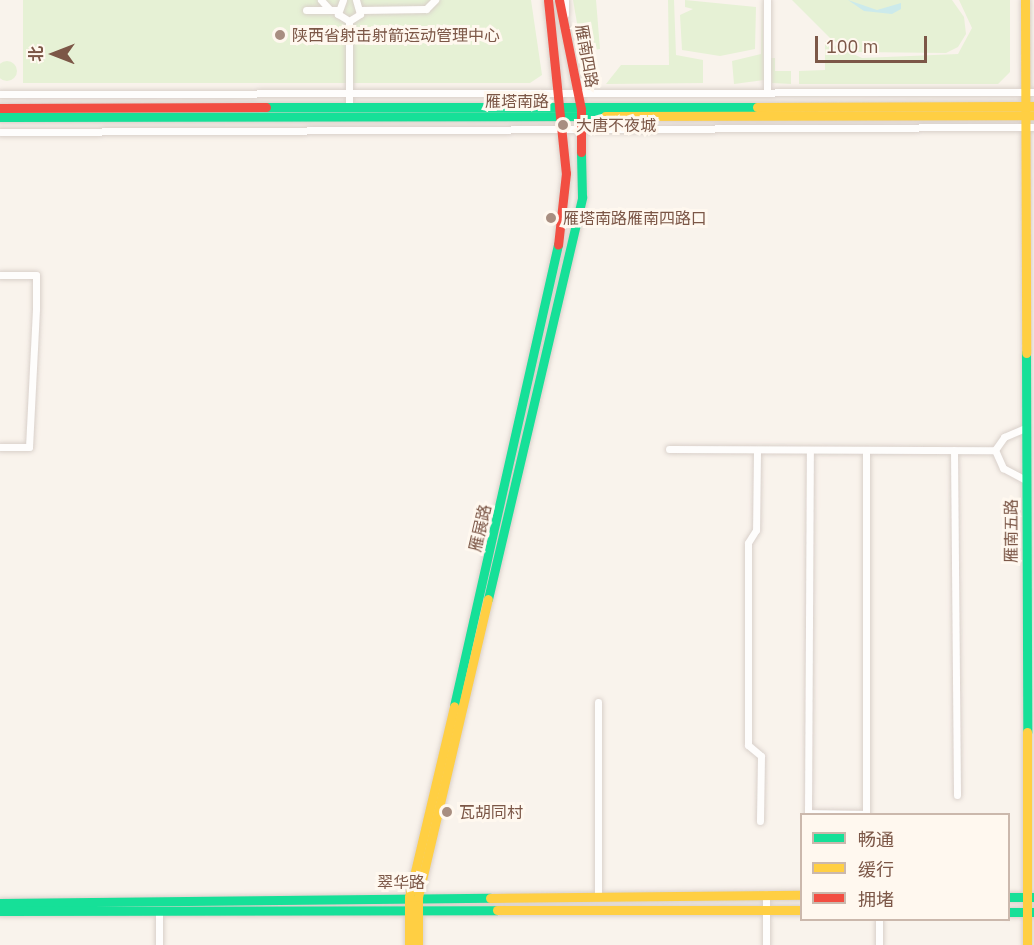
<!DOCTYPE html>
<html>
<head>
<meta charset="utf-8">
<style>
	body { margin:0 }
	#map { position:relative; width:1034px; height:945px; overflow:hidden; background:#f9f3ec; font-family:"IBM Plex Sans","Noto Sans SC",sans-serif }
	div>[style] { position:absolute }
	.green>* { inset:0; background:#e6f1d5 }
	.round { border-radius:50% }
	.water>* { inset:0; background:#cceaeb }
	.roads { filter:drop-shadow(0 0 2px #d9d0ca) drop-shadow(0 0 2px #d9d0ca) }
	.street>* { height:7px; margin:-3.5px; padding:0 3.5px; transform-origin:3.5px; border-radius:3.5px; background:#fefdfc }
	.fast>* { height:9px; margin:-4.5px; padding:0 4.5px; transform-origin:4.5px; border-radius:4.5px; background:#16e098 }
	.slow>* { height:9px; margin:-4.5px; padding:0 4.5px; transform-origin:4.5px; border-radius:4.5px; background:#ffcf43 }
	.jam>* { height:9px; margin:-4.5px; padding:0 4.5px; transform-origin:4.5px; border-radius:4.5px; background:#f24e42 }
	.dots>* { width:16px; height:16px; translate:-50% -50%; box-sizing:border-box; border:3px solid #fff8ef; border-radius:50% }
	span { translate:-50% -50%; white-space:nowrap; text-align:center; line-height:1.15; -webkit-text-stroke:6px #fff8ef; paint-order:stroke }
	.poi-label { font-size:16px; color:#7c5747 }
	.left { translate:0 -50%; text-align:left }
	.street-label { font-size:16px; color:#7c5747 }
	.legend { position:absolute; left:800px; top:813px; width:210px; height:108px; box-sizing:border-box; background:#fff8ef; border:2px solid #cbb8ac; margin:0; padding:8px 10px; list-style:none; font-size:18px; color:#7c5747 }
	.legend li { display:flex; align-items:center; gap:12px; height:30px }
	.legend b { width:30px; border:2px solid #cbb8ac }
	.north { position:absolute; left:24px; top:24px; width:60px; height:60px; -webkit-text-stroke:4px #fff8ef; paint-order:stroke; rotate:270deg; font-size:16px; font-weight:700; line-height:24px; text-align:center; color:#7c5747 }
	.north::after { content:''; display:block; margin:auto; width:21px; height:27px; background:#7c5747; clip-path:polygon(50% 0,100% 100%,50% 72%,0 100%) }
	.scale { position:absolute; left:815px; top:36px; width:112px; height:27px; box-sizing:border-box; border:3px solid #7c5747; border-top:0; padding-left:8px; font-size:18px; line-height:21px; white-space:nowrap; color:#7c5747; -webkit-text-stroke:4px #fff8ef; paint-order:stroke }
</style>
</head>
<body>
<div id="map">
	<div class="green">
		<i style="clip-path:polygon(23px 0,531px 0,542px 75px,530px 83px,23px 83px)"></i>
		<i style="clip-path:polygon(573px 0,596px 0,600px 49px,582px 52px)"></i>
		<i style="clip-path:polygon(668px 0,674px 0,676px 55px,703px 60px,703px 83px,606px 84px,621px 65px,669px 65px)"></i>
		<i style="clip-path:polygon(685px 0,756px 7px,755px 49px,720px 56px,682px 50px,680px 15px,693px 9px,685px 7px)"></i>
		<i style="clip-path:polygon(762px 0,764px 80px,734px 84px,732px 61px,761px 54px)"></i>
		<i style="clip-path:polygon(792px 0,952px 0,964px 17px,966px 34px,958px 47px,946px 53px,857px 52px,832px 40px)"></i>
		<i style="clip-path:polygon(959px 0,1010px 0,1010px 72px,998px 84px,799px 84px,799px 71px,825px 70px,825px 41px,862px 58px,958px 54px,972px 28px)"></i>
		<i style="clip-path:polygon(770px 58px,775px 58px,775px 71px,791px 71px,791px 84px,772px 83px)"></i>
		<i class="round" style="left:-3px;top:61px;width:20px;height:20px"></i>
	</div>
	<div class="water">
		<i style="clip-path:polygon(848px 0,877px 10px,901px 3px,901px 9px,892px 14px,864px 11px)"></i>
	</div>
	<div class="roads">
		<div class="street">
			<i style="left:321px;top:0;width:13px;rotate:48deg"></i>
			<i style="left:343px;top:0;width:15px;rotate:110deg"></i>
			<i style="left:338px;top:14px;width:13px;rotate:32deg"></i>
			<i style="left:349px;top:21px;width:13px;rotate:-32deg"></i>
			<i style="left:360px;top:14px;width:15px;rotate:-106deg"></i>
			<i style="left:306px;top:10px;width:31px"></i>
			<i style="left:361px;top:10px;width:65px;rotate:-0.9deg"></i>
			<i style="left:426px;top:9px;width:13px;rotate:-45deg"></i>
			<i style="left:565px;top:14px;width:14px;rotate:-90deg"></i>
			<i style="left:349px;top:21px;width:87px;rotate:90deg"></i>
			<i style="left:767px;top:92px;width:92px;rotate:-90deg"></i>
			<i style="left:0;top:94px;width:1034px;rotate:-0.11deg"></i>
			<i style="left:0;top:132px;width:1034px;rotate:-0.28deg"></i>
			<i style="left:0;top:275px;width:36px"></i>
			<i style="left:36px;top:275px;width:34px;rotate:90deg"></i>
			<i style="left:36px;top:309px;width:138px;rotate:92.9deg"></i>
			<i style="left:29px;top:447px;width:29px;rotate:180deg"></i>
			<i style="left:669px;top:449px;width:326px;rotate:0.2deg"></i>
			<i style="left:995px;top:450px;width:16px;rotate:-55deg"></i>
			<i style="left:1004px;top:437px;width:23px;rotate:-23deg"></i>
			<i style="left:954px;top:450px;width:345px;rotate:89.5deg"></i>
			<i style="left:995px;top:450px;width:20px;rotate:66deg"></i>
			<i style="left:1003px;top:468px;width:26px;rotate:28deg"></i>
			<i style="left:757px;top:452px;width:78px;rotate:90.7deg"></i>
			<i style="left:756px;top:530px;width:15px;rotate:122deg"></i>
			<i style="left:748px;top:543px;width:202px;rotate:90deg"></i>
			<i style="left:748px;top:745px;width:17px;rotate:40deg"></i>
			<i style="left:761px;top:756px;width:65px;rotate:90.9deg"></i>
			<i style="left:808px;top:813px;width:58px;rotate:1deg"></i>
			<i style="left:866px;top:814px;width:362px;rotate:-90deg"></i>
			<i style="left:808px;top:814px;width:361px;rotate:-89.7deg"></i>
			<i style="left:598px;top:896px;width:194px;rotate:-90deg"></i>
			<i style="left:879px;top:920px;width:25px;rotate:90deg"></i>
			<i style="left:159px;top:945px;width:34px;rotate:-90deg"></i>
			<i style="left:766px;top:945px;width:51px;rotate:-90deg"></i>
		</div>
		<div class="fast">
			<i style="left:266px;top:107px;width:491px"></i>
			<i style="left:0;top:117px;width:605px;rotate:-0.09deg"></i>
			<i style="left:1026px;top:353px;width:379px;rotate:89.8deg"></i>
			<i style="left:488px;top:599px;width:413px;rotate:-76.8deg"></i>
			<i style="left:582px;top:197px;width:45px;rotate:-91.3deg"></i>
			<i style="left:454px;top:706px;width:473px;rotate:-77.3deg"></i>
			<i style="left:1008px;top:897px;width:26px"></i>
			<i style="left:0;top:903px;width:490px;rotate:-0.6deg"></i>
			<i style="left:0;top:911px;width:497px;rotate:-0.1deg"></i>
			<i style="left:1008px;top:912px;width:26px"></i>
		</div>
		<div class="slow">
			<i style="left:1025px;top:0;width:353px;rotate:89.8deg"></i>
			<i style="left:757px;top:107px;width:277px;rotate:-0.2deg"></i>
			<i style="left:605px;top:116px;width:429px;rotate:-0.1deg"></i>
			<i style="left:1027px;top:732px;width:213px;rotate:90deg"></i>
			<i style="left:490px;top:898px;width:312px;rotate:-0.6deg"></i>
			<i style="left:497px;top:910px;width:305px"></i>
			<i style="left:409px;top:945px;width:48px;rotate:-90deg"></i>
			<i style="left:409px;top:897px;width:196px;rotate:-76.7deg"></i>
			<i style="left:418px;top:945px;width:48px;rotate:-90deg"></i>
			<i style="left:418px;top:897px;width:306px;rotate:-76.8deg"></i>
		</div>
		<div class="jam">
			<i style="left:548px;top:0;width:174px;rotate:84.1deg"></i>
			<i style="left:566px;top:173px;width:72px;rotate:96.3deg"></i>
			<i style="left:559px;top:0;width:111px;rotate:78.6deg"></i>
			<i style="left:581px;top:109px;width:43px;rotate:90deg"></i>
			<i style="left:0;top:108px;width:266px;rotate:-0.2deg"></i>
		</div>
	</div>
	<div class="dots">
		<i style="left:280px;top:35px;background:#a88e81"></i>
		<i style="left:563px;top:125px;background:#a88e81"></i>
		<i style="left:551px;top:218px;background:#a88e81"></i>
		<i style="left:447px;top:812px;background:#a88e81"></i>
	</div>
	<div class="poi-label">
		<span class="left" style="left:292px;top:35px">陕西省射击射箭运动管理中心</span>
		<span class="left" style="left:576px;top:125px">大唐不夜城</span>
		<span class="left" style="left:563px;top:218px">雁塔南路雁南四路口</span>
		<span class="left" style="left:459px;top:812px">瓦胡同村</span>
	</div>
	<div class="street-label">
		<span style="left:587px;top:56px;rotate:80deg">雁南四路</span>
		<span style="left:517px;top:101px">雁塔南路</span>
		<span style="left:480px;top:528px;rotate:-77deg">雁展路</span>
		<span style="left:1011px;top:531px;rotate:-90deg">雁南五路</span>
		<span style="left:401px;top:882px">翠华路</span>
	</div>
	<ul class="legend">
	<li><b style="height:8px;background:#16e098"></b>畅通</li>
	<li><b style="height:8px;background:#ffcf43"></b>缓行</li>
	<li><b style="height:8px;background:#f24e42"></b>拥堵</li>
	</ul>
	<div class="north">北</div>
	<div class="scale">100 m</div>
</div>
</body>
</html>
